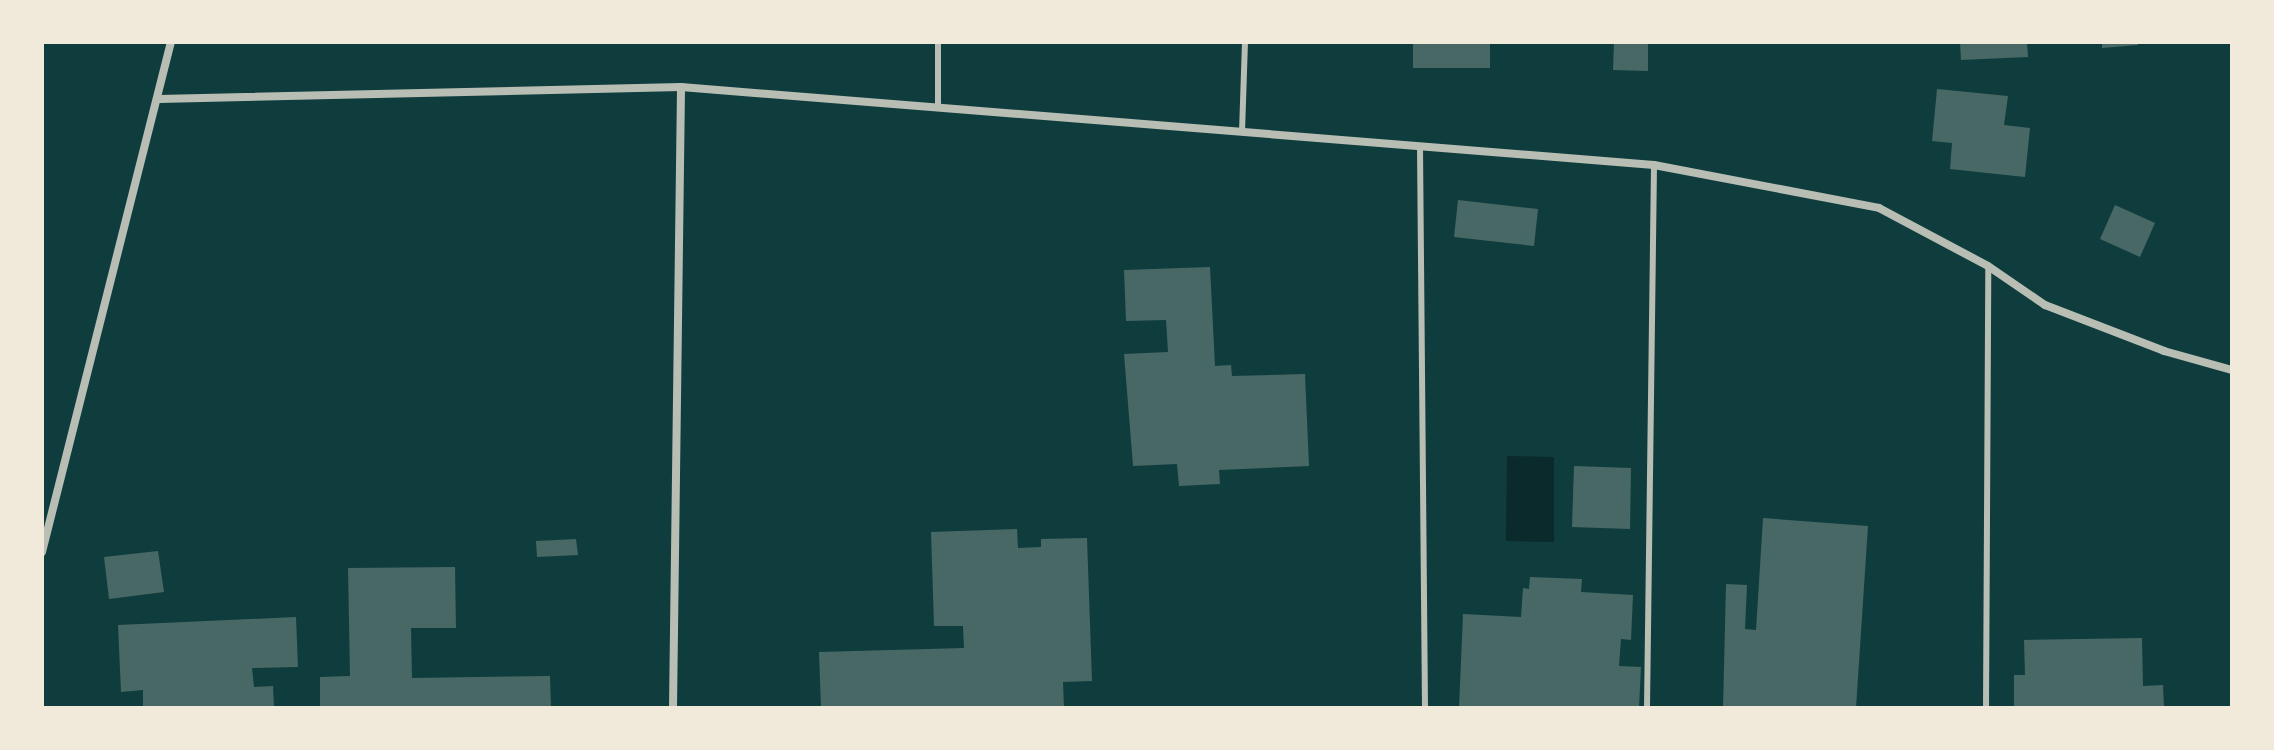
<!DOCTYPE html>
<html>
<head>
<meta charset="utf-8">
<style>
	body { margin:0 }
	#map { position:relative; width:2274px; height:750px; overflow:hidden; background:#0f3d3e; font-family:"Archivo Narrow",sans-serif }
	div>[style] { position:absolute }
	.water>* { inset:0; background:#0a2a2b }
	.building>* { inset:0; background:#486865 }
	.service>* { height:6px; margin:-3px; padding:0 3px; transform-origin:3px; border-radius:3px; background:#b8beb3 }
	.minor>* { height:8px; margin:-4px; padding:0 4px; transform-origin:4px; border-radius:4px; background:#b8beb3 }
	span { translate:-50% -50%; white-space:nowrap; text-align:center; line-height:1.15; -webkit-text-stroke:8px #f1e9da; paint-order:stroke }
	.frame { position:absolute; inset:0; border:44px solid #f1e9da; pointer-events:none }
</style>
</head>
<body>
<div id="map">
	<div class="water">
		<i style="clip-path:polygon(1507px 456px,1554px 457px,1554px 542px,1506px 541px)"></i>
	</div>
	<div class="building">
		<i style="clip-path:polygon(1413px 42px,1490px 42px,1490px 68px,1413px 68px)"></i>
		<i style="clip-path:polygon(1614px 42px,1648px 42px,1648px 71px,1613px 70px)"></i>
		<i style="clip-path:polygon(1960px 42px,2027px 42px,2028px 57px,1961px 60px)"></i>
		<i style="clip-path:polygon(2102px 42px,2138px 42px,2138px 45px,2102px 48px)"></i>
		<i style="clip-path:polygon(1937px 89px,2008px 96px,2004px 125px,2030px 128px,2025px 177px,1950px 169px,1952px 143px,1932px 141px)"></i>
		<i style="clip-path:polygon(1458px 200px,1538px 209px,1534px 246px,1454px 237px)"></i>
		<i style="clip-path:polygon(2115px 205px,2155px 223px,2140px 257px,2100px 239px)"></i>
		<i style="clip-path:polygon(1210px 267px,1215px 366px,1231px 365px,1232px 376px,1305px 374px,1309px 466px,1219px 470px,1220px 484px,1179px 486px,1177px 464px,1133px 466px,1124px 354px,1168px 352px,1166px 320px,1126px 321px,1124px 270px)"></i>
		<i style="clip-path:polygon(1574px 466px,1631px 468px,1630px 529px,1572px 527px)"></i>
		<i style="clip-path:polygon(1763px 518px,1868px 526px,1856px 708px,1723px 708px,1726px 584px,1747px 585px,1745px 629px,1756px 630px)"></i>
		<i style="clip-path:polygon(1017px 529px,1018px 548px,1041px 547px,1041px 539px,1087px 538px,1092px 681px,1063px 682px,1064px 708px,821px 708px,819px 652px,964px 648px,963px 626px,934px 626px,931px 532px)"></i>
		<i style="clip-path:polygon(576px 539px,578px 555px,537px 557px,536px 541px)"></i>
		<i style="clip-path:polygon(158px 551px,164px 592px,109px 599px,104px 557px)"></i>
		<i style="clip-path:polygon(455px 567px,456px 628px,411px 628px,412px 678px,550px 676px,551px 708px,320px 708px,320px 677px,350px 676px,348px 568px)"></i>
		<i style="clip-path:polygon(1530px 577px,1582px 579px,1581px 592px,1633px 595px,1631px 640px,1621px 639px,1619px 666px,1641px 667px,1639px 708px,1459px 708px,1463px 614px,1521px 617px,1523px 588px,1529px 589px)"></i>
		<i style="clip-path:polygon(296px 617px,298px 667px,252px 668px,254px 687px,273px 686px,274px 708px,143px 708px,143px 690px,121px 692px,118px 625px)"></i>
		<i style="clip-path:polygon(2142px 638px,2143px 686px,2163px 685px,2164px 708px,2014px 708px,2014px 675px,2025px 675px,2024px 640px)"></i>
	</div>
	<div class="service">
		<i style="left:938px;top:42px;width:66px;rotate:90deg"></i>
		<i style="left:1242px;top:132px;width:90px;rotate:-88.1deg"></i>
		<i style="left:1420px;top:147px;width:561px;rotate:89.49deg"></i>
		<i style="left:1647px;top:708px;width:543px;rotate:-89.26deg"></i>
		<i style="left:1986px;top:708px;width:442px;rotate:-89.7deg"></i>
	</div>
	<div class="minor">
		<i style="left:159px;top:99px;width:522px;rotate:-1.32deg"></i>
		<i style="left:681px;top:87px;width:976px;rotate:4.58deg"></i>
		<i style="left:1654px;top:165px;width:229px;rotate:10.8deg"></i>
		<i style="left:1879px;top:208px;width:123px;rotate:28deg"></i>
		<i style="left:1988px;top:266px;width:69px;rotate:34.4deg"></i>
		<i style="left:2045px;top:305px;width:128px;rotate:21.1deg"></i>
		<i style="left:2164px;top:351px;width:71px;rotate:15.6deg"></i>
		<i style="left:42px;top:552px;width:526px;rotate:-75.81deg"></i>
		<i style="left:673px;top:708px;width:621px;rotate:-89.26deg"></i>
	</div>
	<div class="frame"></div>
</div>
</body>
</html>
